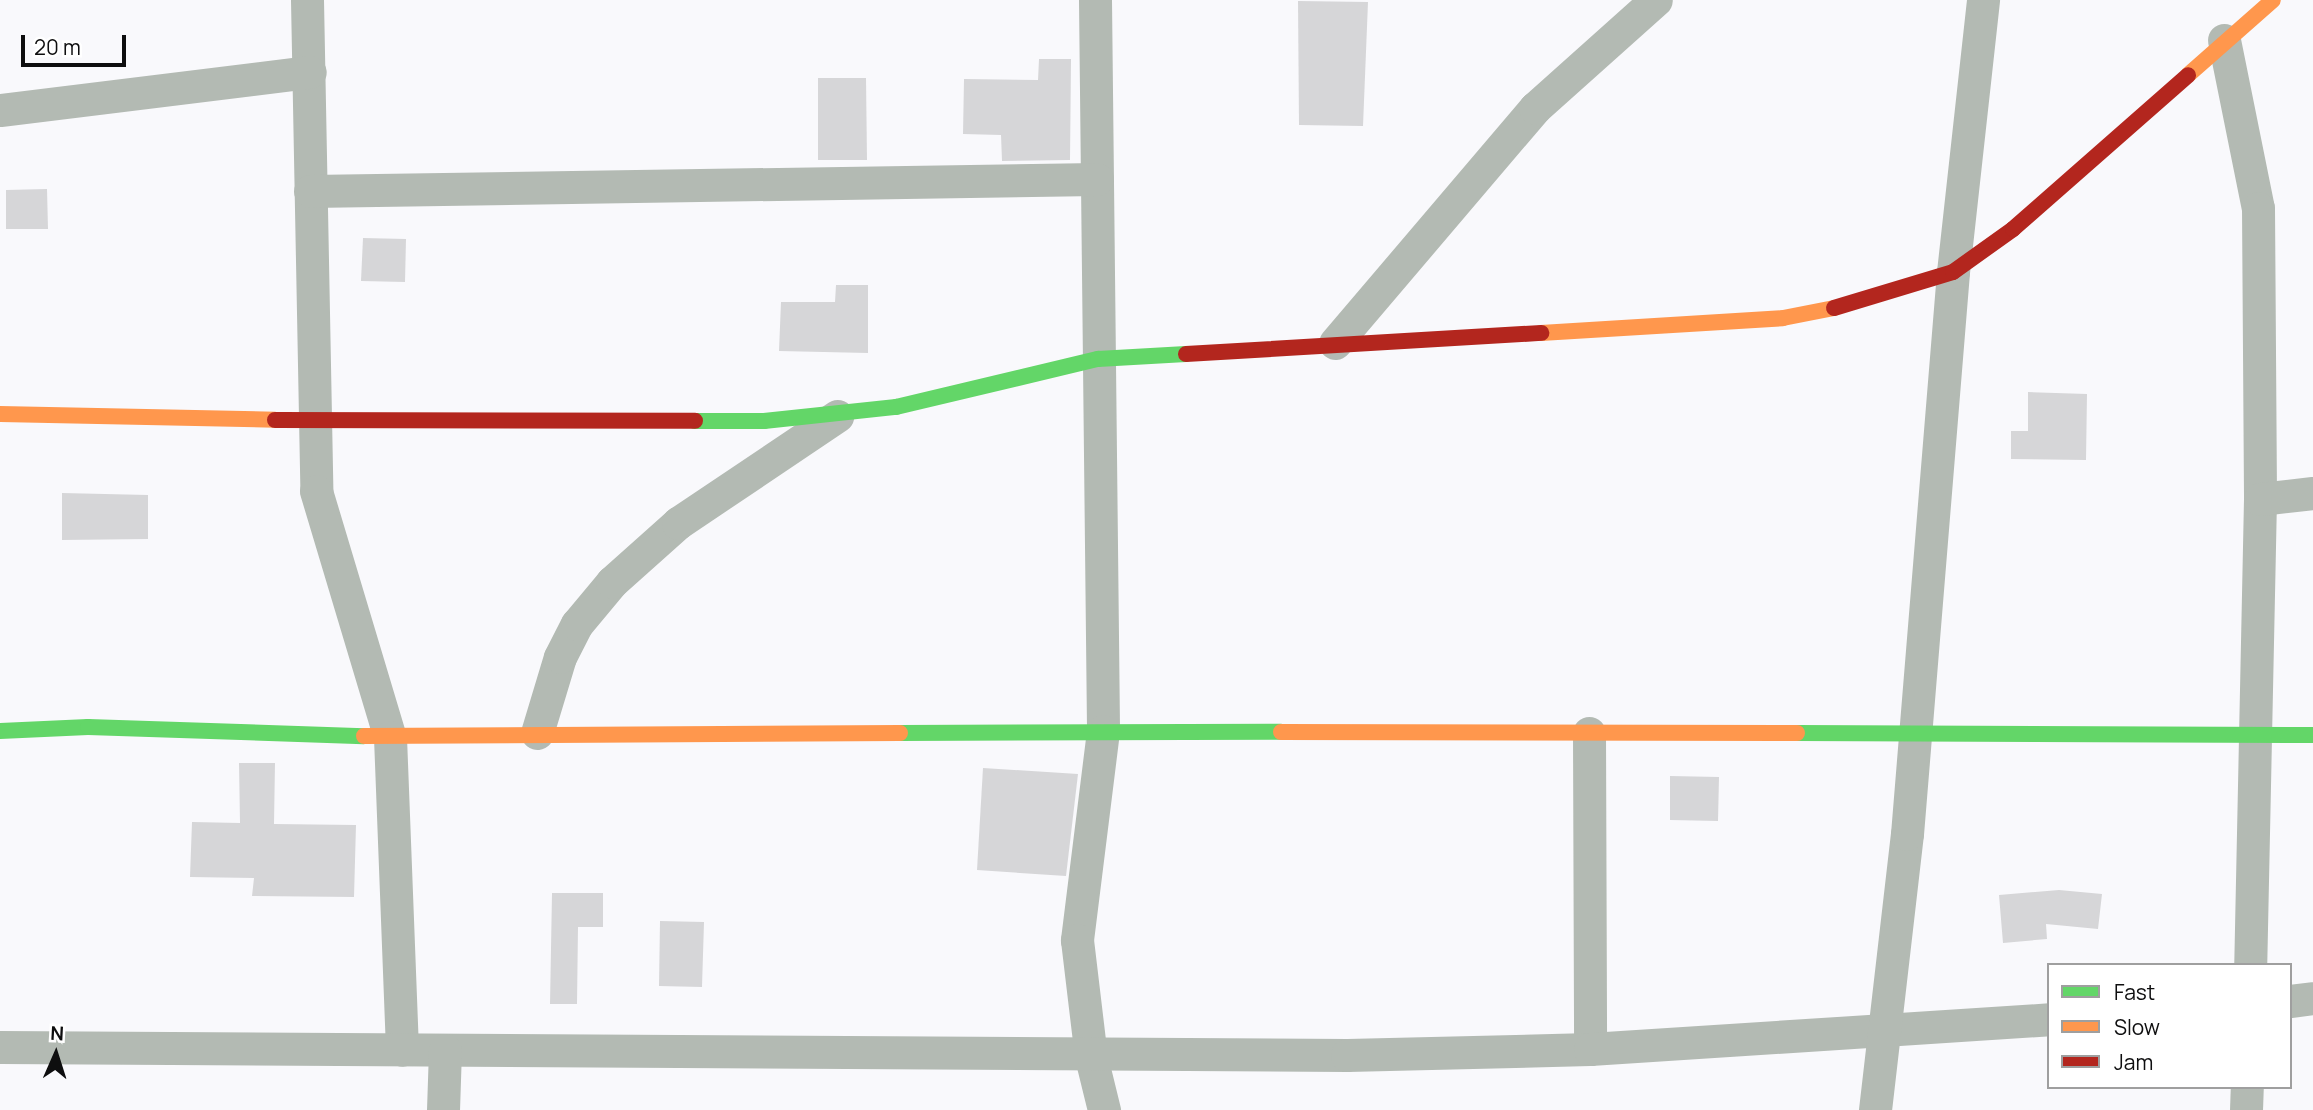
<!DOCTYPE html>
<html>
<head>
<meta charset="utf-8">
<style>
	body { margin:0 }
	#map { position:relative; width:2313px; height:1110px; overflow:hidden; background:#f9f9fc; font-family:Manrope,sans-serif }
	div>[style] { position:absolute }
	.building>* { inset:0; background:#d6d6d8 }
	.street>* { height:33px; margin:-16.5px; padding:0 16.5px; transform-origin:16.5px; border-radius:16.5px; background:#b3bab3 }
	.fast>* { height:16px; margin:-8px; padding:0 8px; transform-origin:8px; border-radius:8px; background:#63d668 }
	.slow>* { height:16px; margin:-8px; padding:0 8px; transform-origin:8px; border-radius:8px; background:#ff974d }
	.jam>* { height:16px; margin:-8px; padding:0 8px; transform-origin:8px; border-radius:8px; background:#b3261e }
	span { translate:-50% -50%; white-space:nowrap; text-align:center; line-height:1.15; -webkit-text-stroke:6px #fff; paint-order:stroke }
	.legend { position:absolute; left:2047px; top:963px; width:245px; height:126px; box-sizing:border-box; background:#fff; border:2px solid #9f9f9f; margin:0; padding:9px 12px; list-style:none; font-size:21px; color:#0e0e0f }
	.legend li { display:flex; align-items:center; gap:14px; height:35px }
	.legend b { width:35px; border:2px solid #9f9f9f }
	.north { position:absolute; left:21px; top:1019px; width:70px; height:70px; -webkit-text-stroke:5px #fff; paint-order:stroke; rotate:3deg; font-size:19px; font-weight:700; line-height:28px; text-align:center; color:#0e0e0f }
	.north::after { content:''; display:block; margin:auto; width:24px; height:32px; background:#0e0e0f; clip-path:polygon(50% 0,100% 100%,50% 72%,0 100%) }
	.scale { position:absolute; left:21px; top:35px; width:105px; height:32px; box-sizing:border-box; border:4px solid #0e0e0f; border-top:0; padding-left:9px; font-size:21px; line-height:24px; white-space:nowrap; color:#0e0e0f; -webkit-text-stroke:5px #fff; paint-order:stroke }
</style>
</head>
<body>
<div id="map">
	<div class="building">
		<i style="clip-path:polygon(1298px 1px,1368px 2px,1363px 126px,1299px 125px)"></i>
		<i style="clip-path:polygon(1039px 59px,1071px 59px,1070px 160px,1002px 161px,1001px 135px,963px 134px,964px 79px,1038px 80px)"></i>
		<i style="clip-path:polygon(818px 78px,866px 78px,867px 160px,818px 160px)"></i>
		<i style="clip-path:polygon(47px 189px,48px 229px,6px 229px,6px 190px)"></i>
		<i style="clip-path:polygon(363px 238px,406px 239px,405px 282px,361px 281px)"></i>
		<i style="clip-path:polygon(836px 285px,868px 285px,868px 353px,779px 351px,781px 302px,835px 302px)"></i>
		<i style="clip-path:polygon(2028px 392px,2087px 394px,2086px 460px,2011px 459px,2011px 431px,2028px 431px)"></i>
		<i style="clip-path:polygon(62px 493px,148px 495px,148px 539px,62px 540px)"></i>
		<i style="clip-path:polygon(239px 763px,275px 763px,274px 824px,356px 825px,354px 897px,252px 896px,254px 878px,190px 877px,192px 822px,240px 823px)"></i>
		<i style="clip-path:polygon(983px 768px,1078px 774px,1066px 876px,977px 870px)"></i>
		<i style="clip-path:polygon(1670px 776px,1719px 777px,1718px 821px,1670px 820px)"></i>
		<i style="clip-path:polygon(2059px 890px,2102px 894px,2098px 929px,2046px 924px,2047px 939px,2003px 943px,1999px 895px)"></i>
		<i style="clip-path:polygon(552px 893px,603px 893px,603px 927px,578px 927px,577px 1004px,550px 1004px)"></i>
		<i style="clip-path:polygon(660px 921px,704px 922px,702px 987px,659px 986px)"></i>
	</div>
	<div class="street">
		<i style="left:307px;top:0;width:491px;rotate:88.9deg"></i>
		<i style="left:316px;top:491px;width:257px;rotate:73.3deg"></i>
		<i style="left:390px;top:737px;width:313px;rotate:87.8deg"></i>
		<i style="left:1095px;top:0;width:731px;rotate:89.37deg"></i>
		<i style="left:1103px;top:731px;width:211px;rotate:97.1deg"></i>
		<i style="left:1077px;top:940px;width:118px;rotate:83.2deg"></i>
		<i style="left:1091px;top:1057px;width:55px;rotate:76.2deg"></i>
		<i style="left:2224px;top:40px;width:171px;rotate:78.6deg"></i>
		<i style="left:2258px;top:208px;width:291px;rotate:89.6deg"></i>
		<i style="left:2260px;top:499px;width:466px;rotate:91.2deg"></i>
		<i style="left:0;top:110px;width:312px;rotate:-7deg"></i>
		<i style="left:310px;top:191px;width:787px;rotate:-0.87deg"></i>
		<i style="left:1335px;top:343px;width:309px;rotate:-49.6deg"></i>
		<i style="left:1535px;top:108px;width:162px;rotate:-41.8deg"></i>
		<i style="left:2260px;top:499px;width:53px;rotate:-6.5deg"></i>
		<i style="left:537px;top:733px;width:79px;rotate:-73.2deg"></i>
		<i style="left:560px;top:657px;width:37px;rotate:-63deg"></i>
		<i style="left:577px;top:624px;width:55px;rotate:-50.2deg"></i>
		<i style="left:612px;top:582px;width:89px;rotate:-41.8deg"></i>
		<i style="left:678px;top:523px;width:192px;rotate:-33.9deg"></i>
		<i style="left:1589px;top:733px;width:316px;rotate:89.8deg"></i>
		<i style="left:2290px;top:1001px;width:23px;rotate:-7deg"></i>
		<i style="left:0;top:1047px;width:1347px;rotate:0.34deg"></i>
		<i style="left:1347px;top:1055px;width:243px;rotate:-1.4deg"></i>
		<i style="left:1590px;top:1049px;width:460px;rotate:-3.7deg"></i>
		<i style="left:443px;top:1110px;width:60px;rotate:-88.1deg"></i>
		<i style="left:1875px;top:1110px;width:278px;rotate:-83.4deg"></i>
		<i style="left:1907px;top:834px;width:564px;rotate:-85.32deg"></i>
		<i style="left:1953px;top:272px;width:274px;rotate:-83.7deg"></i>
		<i style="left:2246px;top:1110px;width:23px;rotate:-88deg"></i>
	</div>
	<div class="fast">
		<i style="left:695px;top:421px;width:69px"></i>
		<i style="left:764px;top:421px;width:133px;rotate:-6.1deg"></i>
		<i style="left:896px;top:407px;width:208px;rotate:-13.4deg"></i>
		<i style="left:1098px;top:359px;width:88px;rotate:-3.3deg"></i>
		<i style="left:0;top:731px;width:88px;rotate:-2.6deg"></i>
		<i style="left:88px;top:727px;width:276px;rotate:1.9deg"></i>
		<i style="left:900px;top:733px;width:381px;rotate:-0.2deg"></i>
		<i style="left:1797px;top:733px;width:516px;rotate:0.22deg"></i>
	</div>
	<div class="slow">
		<i style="left:2188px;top:75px;width:113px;rotate:-41.4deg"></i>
		<i style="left:1541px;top:333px;width:242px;rotate:-3.5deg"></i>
		<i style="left:1783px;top:318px;width:52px;rotate:-11.1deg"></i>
		<i style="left:0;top:414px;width:275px;rotate:1.2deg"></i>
		<i style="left:1281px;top:732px;width:516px;rotate:0.11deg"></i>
		<i style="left:364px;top:736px;width:536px;rotate:-0.32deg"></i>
	</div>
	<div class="jam">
		<i style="left:1834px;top:308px;width:124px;rotate:-16.8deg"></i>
		<i style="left:1953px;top:272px;width:74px;rotate:-35.6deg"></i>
		<i style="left:2013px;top:229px;width:233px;rotate:-41.3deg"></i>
		<i style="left:1186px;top:354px;width:356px;rotate:-3.4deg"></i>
		<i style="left:275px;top:420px;width:420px;rotate:0.1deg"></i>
	</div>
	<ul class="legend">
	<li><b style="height:9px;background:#63d668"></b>Fast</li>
	<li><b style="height:9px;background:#ff974d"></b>Slow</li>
	<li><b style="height:9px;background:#b3261e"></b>Jam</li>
	</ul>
	<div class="north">N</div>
	<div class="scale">20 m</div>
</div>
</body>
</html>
